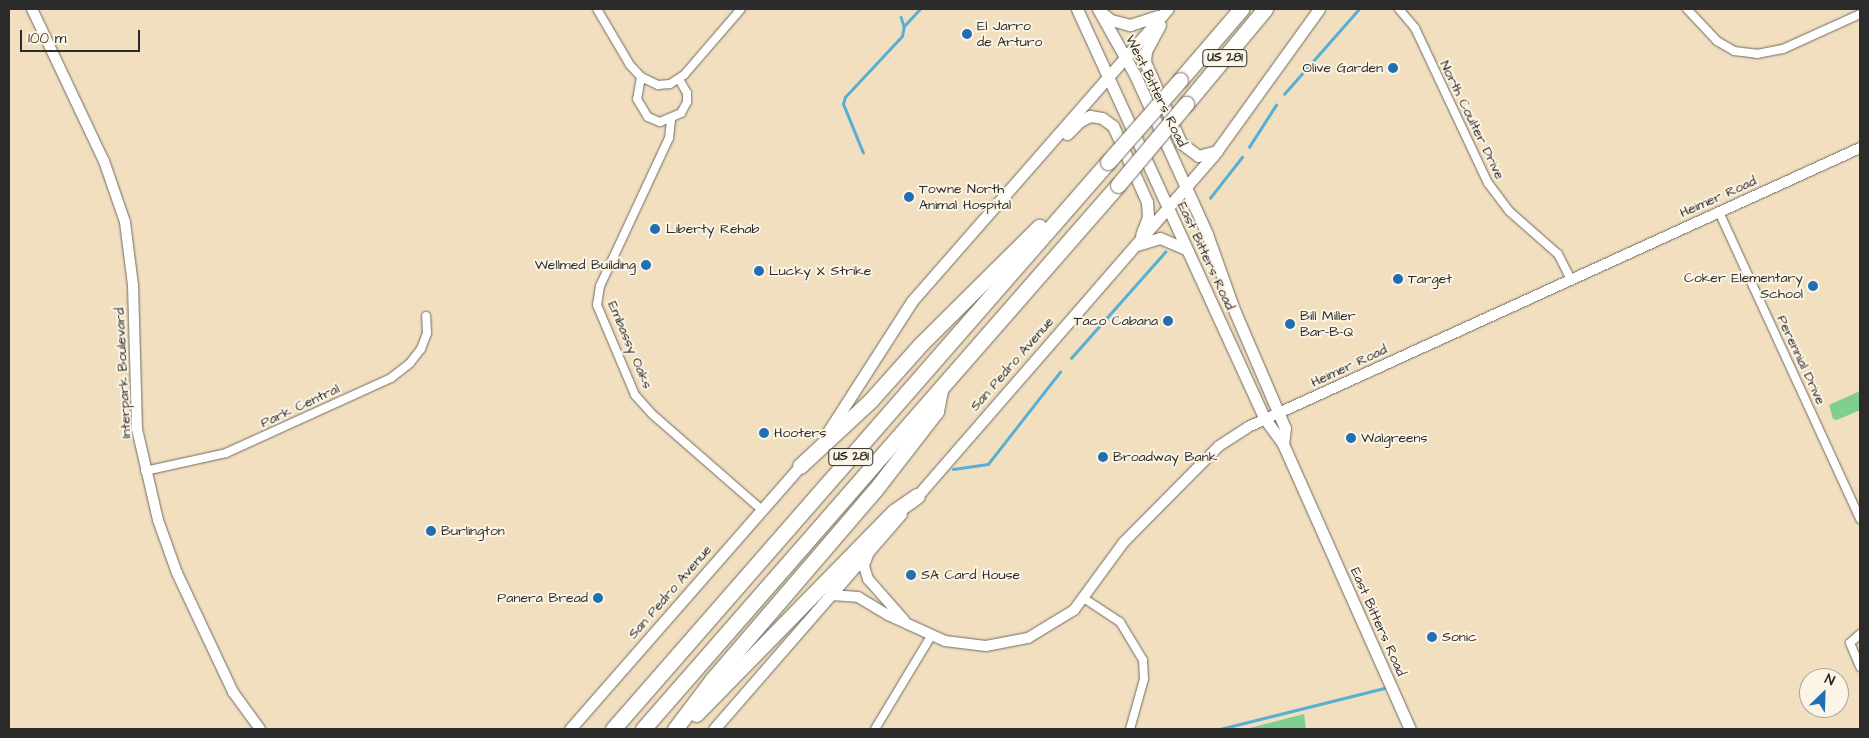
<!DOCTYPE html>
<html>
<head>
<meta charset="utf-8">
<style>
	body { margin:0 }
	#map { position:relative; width:1869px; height:738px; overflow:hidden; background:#f1dfc0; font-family:"Architects Daughter",sans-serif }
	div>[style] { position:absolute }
	.green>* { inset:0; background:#7ecf90 }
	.stream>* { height:2.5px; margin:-1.25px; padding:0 1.25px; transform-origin:1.25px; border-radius:1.25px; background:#57b0d4 }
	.roads { filter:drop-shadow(0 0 1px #706a5f) drop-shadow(0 0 1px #706a5f) }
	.minor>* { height:8px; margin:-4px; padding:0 4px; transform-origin:4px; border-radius:4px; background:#fff }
	.tertiary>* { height:10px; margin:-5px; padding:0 5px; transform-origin:5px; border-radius:5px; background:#fff }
	.secondary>* { height:11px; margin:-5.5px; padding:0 5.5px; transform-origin:5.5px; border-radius:5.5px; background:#fff }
	.motorway>* { height:15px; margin:-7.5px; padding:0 7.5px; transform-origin:7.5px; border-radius:7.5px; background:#fff }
	.bridges { filter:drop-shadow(0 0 1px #706a5f) drop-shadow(0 0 1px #706a5f) }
	.motorway-bridge>* { height:15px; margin:-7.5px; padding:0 7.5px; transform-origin:7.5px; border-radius:7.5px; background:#fff }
	.dots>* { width:14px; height:14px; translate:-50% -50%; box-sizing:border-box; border:2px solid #fcf5e5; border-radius:50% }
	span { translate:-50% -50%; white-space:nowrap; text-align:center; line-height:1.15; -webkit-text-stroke:4px #fcf5e5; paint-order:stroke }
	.shield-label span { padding:1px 4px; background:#fcf5e5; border:1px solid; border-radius:4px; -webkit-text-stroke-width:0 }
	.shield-label { font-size:12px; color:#2b2b2b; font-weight:700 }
	.poi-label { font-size:14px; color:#2b2b2b }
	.left { translate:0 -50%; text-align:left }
	.right { translate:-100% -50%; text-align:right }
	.street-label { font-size:14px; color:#2b2b2b }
	.frame { position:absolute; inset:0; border:10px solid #2b2b2b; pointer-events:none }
	.north { position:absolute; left:1799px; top:668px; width:50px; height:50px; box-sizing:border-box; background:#fcf5e5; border:1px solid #a8a49b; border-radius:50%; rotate:24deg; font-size:14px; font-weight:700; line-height:20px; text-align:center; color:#2b2b2b }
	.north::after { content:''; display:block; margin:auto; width:18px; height:22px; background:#1f6fb2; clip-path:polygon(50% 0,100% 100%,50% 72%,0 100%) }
	.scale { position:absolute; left:20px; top:30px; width:120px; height:22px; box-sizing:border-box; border:2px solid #2b2b2b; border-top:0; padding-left:6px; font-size:15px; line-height:18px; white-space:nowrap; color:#2b2b2b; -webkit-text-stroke:4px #fcf5e5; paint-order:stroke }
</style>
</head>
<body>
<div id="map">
	<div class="green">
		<i style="clip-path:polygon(1860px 391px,1860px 410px,1837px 420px,1833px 419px,1829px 405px)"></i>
		<i style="clip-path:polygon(1304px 714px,1306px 729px,1246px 729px)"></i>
	</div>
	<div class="stream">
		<i style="left:901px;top:17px;width:9px;rotate:72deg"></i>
		<i style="left:1284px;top:94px;width:113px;rotate:-48.6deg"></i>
		<i style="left:1249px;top:147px;width:50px;rotate:-57.3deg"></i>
		<i style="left:863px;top:153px;width:53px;rotate:-112.2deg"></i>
		<i style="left:843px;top:104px;width:7px;rotate:-74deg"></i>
		<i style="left:845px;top:97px;width:83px;rotate:-46.9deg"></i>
		<i style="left:902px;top:36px;width:10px;rotate:-79deg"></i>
		<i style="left:904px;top:26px;width:23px;rotate:-47deg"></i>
		<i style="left:1210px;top:198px;width:52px;rotate:-52deg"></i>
		<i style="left:1071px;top:358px;width:142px;rotate:-48.4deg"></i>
		<i style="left:953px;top:469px;width:35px;rotate:-8deg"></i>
		<i style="left:988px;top:464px;width:117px;rotate:-52deg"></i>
		<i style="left:1220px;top:729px;width:169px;rotate:-14deg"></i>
	</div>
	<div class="roads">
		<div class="minor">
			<i style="left:597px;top:9px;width:65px;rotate:59.5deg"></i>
			<i style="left:630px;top:65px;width:16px;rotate:47deg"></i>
			<i style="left:641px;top:77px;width:19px;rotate:25deg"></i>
			<i style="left:658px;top:85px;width:12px;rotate:-5deg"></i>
			<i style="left:670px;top:84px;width:17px;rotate:-33deg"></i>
			<i style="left:684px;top:75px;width:87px;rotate:-49.2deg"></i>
			<i style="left:1399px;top:9px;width:25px;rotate:50deg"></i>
			<i style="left:1415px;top:28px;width:171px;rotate:64.8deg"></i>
			<i style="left:1488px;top:183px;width:35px;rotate:53deg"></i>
			<i style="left:1509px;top:211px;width:65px;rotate:41.3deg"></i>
			<i style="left:1558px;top:254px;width:29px;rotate:63deg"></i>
			<i style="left:1687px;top:9px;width:44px;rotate:46.8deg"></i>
			<i style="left:1717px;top:41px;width:20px;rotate:30deg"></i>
			<i style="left:1734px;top:51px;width:23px;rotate:7deg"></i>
			<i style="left:1757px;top:54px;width:26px;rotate:-11deg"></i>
			<i style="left:1783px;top:49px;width:85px;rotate:-24.4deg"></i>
			<i style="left:641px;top:77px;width:22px;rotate:100deg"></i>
			<i style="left:637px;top:99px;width:21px;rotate:59deg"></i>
			<i style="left:648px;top:117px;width:13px;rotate:23deg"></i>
			<i style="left:660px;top:122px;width:23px;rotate:-23deg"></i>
			<i style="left:681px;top:113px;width:13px;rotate:-61deg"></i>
			<i style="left:687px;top:102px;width:9px;rotate:-90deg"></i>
			<i style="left:687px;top:93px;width:16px;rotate:-120deg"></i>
			<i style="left:671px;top:120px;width:18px;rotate:96deg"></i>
			<i style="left:669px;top:138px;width:163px;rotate:115deg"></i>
			<i style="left:600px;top:286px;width:19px;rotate:99deg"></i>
			<i style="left:597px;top:305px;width:98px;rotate:67.1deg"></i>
			<i style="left:635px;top:395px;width:25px;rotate:48deg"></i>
			<i style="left:652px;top:414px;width:146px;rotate:41.1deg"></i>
			<i style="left:1719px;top:212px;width:338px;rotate:65.3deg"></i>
			<i style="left:145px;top:471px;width:83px;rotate:-12.5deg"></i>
			<i style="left:226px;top:453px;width:181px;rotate:-24.4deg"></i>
			<i style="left:391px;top:378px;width:24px;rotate:-38deg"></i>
			<i style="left:410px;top:363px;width:18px;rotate:-52deg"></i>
			<i style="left:421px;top:349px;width:17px;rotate:-69deg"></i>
			<i style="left:427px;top:333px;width:17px;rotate:-93deg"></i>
			<i style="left:1085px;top:599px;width:42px;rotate:33.3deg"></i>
			<i style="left:1120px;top:622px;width:44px;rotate:58.8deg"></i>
			<i style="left:1143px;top:660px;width:19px;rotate:87deg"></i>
			<i style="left:1144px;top:679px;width:52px;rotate:105.6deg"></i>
			<i style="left:1860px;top:634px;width:13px;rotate:138deg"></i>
			<i style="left:1850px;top:643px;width:26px;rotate:67deg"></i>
			<i style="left:875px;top:729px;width:109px;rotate:-58.9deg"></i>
		</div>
		<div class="tertiary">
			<i style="left:32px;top:9px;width:168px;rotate:64.7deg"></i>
			<i style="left:104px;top:161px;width:65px;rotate:71deg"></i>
			<i style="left:125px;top:222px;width:64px;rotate:82.8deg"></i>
			<i style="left:133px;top:285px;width:144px;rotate:88.4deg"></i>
			<i style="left:137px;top:429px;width:93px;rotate:77deg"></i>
			<i style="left:158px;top:520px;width:56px;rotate:70.3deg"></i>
			<i style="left:177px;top:573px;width:132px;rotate:64.8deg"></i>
			<i style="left:233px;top:692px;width:46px;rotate:53.9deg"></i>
			<i style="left:869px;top:552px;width:15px;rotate:110deg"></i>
			<i style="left:864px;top:566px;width:14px;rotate:73deg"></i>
			<i style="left:868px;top:579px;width:55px;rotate:48.7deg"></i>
			<i style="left:831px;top:595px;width:27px;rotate:4deg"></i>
			<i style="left:858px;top:597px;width:35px;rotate:31deg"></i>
			<i style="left:888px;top:615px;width:63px;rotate:24.5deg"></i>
			<i style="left:945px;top:641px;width:41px;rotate:7deg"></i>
			<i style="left:986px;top:646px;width:43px;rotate:-10.8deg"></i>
			<i style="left:1028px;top:638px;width:54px;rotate:-31.3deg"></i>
			<i style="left:1074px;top:610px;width:84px;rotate:-53.7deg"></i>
			<i style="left:1124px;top:542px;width:135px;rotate:-45.3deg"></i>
			<i style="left:1219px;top:446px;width:35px;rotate:-33deg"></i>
			<i style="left:1248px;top:427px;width:673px;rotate:-24.51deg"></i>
		</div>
		<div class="secondary">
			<i style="left:1077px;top:9px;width:451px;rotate:65.4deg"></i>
			<i style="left:1265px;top:419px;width:31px;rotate:54deg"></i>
			<i style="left:1283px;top:444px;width:312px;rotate:66deg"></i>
			<i style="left:1098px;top:9px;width:76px;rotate:60.7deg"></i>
			<i style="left:1135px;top:75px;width:175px;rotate:65.6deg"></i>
			<i style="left:1207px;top:234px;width:83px;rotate:70.3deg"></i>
			<i style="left:1235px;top:312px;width:126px;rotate:66.7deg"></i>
			<i style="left:1285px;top:428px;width:16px;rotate:97deg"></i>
			<i style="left:1102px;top:13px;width:11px;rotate:38deg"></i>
			<i style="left:1111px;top:20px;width:20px;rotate:15deg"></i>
			<i style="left:1130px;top:25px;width:29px;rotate:-18deg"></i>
			<i style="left:1160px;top:25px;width:30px;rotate:118deg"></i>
			<i style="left:1146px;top:51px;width:11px;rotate:95deg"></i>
			<i style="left:1145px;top:62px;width:89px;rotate:66deg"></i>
			<i style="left:1181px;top:143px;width:21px;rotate:37deg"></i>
			<i style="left:1198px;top:156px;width:20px;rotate:-15deg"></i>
			<i style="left:1067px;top:134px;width:18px;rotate:-45deg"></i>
			<i style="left:1080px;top:121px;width:11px;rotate:-27deg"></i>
			<i style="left:1090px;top:116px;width:12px;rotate:9deg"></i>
			<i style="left:1102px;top:118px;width:14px;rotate:36deg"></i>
			<i style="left:1113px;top:126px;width:83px;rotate:65.9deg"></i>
			<i style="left:1147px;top:202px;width:15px;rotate:86deg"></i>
			<i style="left:1148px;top:217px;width:19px;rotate:111deg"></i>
			<i style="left:1137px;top:245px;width:24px;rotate:-17deg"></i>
			<i style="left:1160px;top:238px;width:28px;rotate:23deg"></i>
			<i style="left:826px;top:435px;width:159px;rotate:-57.3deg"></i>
			<i style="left:912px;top:301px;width:388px;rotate:-48.8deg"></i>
			<i style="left:912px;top:502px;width:459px;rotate:-49deg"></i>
			<i style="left:1213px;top:156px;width:181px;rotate:-54.2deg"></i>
			<i style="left:570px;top:729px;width:356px;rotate:-48.8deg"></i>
			<i style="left:714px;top:729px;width:285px;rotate:-49deg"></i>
		</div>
		<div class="motorway">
			<i style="left:1180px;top:80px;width:94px;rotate:-49.3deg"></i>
			<i style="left:1186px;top:104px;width:124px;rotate:-50.3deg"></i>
			<i style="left:800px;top:466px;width:97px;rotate:-42.9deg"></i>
			<i style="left:871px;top:400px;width:76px;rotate:-48.2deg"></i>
			<i style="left:922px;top:343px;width:165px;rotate:-44.8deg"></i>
			<i style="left:696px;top:714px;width:283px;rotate:-45.6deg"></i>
			<i style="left:894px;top:512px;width:28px;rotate:-35deg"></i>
			<i style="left:613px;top:729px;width:753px;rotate:-48.88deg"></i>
			<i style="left:643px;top:729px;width:722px;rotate:-48.87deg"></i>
			<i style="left:675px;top:729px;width:61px;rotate:-52.9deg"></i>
			<i style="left:712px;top:680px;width:250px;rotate:-49.4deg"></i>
			<i style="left:875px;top:490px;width:100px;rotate:-52.3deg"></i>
			<i style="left:936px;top:411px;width:21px;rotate:-79deg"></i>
		</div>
	</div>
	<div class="bridges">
		<div class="motorway-bridge">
			<i style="left:1108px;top:162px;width:109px;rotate:-48.7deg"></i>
			<i style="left:1118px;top:185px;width:106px;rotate:-50deg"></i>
		</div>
	</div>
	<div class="dots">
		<i style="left:967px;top:34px;background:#1f6fb2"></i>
		<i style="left:1393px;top:68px;background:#1f6fb2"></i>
		<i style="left:909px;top:197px;background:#1f6fb2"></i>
		<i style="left:655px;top:229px;background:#1f6fb2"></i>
		<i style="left:646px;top:265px;background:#1f6fb2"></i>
		<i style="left:759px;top:271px;background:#1f6fb2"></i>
		<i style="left:1398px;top:279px;background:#1f6fb2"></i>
		<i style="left:1813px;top:286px;background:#1f6fb2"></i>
		<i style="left:1168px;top:321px;background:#1f6fb2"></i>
		<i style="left:1290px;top:324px;background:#1f6fb2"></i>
		<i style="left:764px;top:433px;background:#1f6fb2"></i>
		<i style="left:1351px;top:438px;background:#1f6fb2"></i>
		<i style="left:1103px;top:457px;background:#1f6fb2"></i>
		<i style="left:431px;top:531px;background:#1f6fb2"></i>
		<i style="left:911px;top:575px;background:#1f6fb2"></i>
		<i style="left:598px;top:598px;background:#1f6fb2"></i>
		<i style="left:1432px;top:637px;background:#1f6fb2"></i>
	</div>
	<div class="shield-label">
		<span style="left:1225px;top:58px">US 281</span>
		<span style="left:851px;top:457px">US 281</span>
	</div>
	<div class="poi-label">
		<span class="left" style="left:977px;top:34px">El Jarro<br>de Arturo</span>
		<span class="right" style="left:1383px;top:68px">Olive Garden</span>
		<span class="left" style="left:919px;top:197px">Towne North<br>Animal Hospital</span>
		<span class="left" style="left:666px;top:229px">Liberty Rehab</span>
		<span class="right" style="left:636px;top:265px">Wellmed Building</span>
		<span class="left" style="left:769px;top:271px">Lucky X Strike</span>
		<span class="right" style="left:1803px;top:286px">Coker Elementary<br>School</span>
		<span class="left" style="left:1408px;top:279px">Target</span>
		<span class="left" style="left:1300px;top:324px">Bill Miller<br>Bar-B-Q</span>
		<span class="right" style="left:1158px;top:321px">Taco Cabana</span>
		<span class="left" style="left:774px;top:433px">Hooters</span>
		<span class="left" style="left:1361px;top:438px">Walgreens</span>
		<span class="left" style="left:1113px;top:457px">Broadway Bank</span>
		<span class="left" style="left:441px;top:531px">Burlington</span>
		<span class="left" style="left:921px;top:575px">SA Card House</span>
		<span class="right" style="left:588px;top:598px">Panera Bread</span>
		<span class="left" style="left:1442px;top:637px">Sonic</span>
	</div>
	<div class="street-label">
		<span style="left:1156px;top:91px;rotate:64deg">West Bitters Road</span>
		<span style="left:1472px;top:120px;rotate:64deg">North Coulter Drive</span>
		<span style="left:1718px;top:197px;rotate:-24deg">Heimer Road</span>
		<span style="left:1206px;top:256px;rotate:65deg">East Bitters Road</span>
		<span style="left:630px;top:345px;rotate:67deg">Embassy Oaks</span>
		<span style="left:1801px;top:360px;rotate:65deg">Perennial Drive</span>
		<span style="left:1012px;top:364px;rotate:-49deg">San Pedro Avenue</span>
		<span style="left:1349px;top:366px;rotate:-25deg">Heimer Road</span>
		<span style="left:123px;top:373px;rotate:-93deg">Interpark Boulevard</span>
		<span style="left:300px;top:406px;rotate:-25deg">Park Central</span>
		<span style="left:670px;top:592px;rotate:-49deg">San Pedro Avenue</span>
		<span style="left:1378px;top:622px;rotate:66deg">East Bitters Road</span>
	</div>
	<div class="frame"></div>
	<div class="north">N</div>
	<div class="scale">100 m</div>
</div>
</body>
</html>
